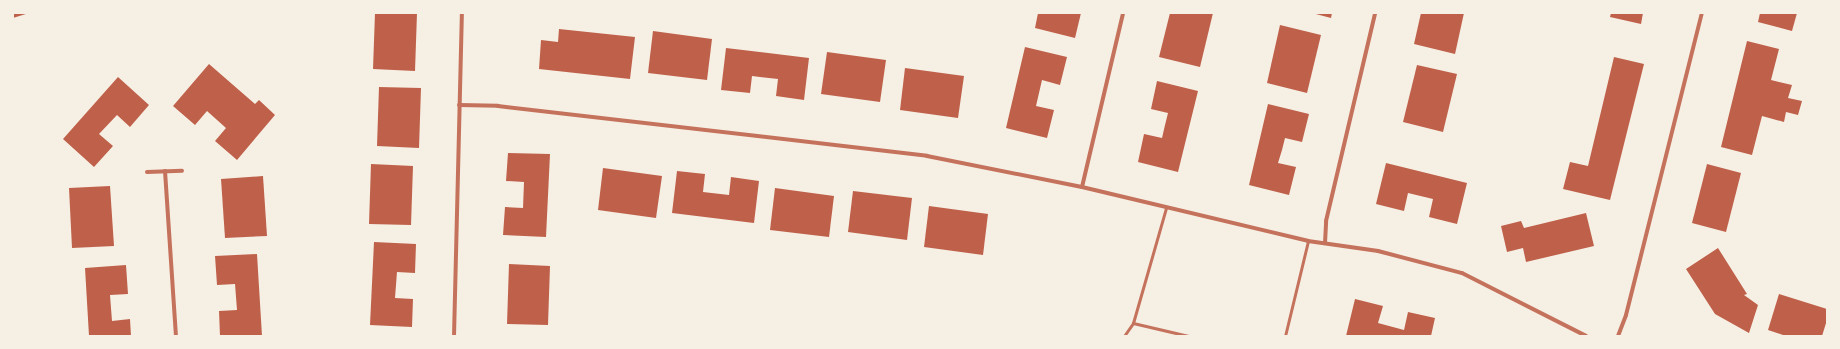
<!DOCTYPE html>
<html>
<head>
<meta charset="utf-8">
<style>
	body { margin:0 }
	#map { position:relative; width:1840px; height:349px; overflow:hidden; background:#f6efe4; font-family:Lato,sans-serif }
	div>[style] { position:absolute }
	.building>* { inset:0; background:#bf614a }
	.service>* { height:3px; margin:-1.5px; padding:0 1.5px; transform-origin:1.5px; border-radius:1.5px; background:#c5725c }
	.minor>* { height:4px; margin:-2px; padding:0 2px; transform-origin:2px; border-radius:2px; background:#c5725c }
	span { translate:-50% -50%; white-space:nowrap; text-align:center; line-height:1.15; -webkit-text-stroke:4px #f6efe4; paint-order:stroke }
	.frame { position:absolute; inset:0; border:14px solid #f6efe4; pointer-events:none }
</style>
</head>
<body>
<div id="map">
	<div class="building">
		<i style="clip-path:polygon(13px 13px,29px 13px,13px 18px)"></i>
		<i style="clip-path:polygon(375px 13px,417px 13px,415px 71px,373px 69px)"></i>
		<i style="clip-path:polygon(1038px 13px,1081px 13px,1075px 38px,1035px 28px)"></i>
		<i style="clip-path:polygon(1170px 13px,1213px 13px,1200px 67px,1159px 57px)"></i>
		<i style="clip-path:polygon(1312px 13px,1332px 13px,1331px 18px)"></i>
		<i style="clip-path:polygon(1421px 13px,1464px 13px,1455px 54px,1414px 44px)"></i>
		<i style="clip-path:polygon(1611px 13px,1643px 13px,1641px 24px,1610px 17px)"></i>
		<i style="clip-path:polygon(1760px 13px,1797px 13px,1792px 31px,1758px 22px)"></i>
		<i style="clip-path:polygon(1280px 25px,1321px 35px,1307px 93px,1267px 83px)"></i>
		<i style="clip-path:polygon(559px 29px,635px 37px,630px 79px,539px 69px,541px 40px,558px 42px)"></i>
		<i style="clip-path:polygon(653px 31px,712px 39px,707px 80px,648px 73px)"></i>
		<i style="clip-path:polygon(1747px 41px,1779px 49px,1771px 80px,1792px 85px,1788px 98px,1802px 101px,1798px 115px,1786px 112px,1784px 122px,1762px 116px,1752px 155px,1721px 147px)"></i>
		<i style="clip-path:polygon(1025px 47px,1067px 57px,1060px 85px,1042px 80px,1036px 106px,1054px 110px,1047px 138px,1006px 128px)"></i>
		<i style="clip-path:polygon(726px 48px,809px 58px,804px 100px,776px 96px,778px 79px,752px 76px,750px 93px,721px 90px)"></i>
		<i style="clip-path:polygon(827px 52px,886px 60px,880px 102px,821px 94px)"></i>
		<i style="clip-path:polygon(1614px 57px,1644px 64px,1610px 200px,1563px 189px,1570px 162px,1588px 166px)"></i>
		<i style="clip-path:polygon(209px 64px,255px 104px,259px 100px,275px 115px,237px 160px,215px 141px,226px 128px,207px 111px,195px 125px,173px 106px)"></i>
		<i style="clip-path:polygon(1417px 65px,1457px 74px,1443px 132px,1403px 122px)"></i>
		<i style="clip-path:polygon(905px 68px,964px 76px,958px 118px,900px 110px)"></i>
		<i style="clip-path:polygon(118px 77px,149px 105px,130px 127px,117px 115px,99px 134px,113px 146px,94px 167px,63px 139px)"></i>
		<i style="clip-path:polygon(1157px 81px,1198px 91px,1178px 172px,1138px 162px,1144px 134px,1162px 138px,1165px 125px,1168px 113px,1151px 109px)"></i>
		<i style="clip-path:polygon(379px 87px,421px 88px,419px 148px,377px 146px)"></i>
		<i style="clip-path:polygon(1268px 104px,1309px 114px,1302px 142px,1285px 138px,1282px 150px,1278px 163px,1296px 167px,1289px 195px,1249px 185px)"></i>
		<i style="clip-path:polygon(508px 153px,550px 154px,546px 237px,503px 235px,505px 207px,523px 208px,524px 182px,506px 181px)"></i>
		<i style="clip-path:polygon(1386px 163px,1467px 183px,1457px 224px,1429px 217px,1433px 199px,1408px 193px,1404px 211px,1376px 204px)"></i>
		<i style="clip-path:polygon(371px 164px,413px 166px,411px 225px,369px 224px)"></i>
		<i style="clip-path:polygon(1707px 164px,1741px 173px,1726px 232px,1692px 223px)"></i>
		<i style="clip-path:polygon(603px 168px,662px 176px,656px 218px,598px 210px)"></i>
		<i style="clip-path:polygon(677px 171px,705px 174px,703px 192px,729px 195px,731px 177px,759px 181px,754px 223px,672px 213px)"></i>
		<i style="clip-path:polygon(263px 176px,267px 236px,225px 238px,221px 179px)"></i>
		<i style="clip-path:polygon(110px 186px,114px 246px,72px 248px,69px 188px)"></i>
		<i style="clip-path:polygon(775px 188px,834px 196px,829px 237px,770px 230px)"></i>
		<i style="clip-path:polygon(853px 191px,912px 198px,907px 240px,848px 232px)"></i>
		<i style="clip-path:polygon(929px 206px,988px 214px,983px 255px,924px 247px)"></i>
		<i style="clip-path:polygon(1586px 213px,1594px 246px,1526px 262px,1523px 248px,1507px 252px,1501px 226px,1521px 221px,1524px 228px)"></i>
		<i style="clip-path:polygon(374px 242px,416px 244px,415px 273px,397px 272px,395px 298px,413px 299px,412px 327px,370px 325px)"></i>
		<i style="clip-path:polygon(1718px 248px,1747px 294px,1744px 295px,1758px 305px,1749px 333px,1715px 314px,1686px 269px)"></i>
		<i style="clip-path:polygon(257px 254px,262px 336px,220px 336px,219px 311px,237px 310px,235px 284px,217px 285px,215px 256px)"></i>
		<i style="clip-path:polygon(509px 264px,550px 266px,548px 325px,507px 324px)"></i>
		<i style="clip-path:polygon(126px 265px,128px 294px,110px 295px,112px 321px,130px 319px,131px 336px,89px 336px,85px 268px)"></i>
		<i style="clip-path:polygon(1779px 294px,1827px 309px,1827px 320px,1822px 336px,1786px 336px,1768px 330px)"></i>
		<i style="clip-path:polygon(1355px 299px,1383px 306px,1378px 323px,1404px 330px,1408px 312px,1435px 318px,1431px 336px,1346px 336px)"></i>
	</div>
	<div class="service">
		<i style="left:1133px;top:323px;width:57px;rotate:13.1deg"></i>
		<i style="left:1124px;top:336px;width:16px;rotate:-55deg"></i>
		<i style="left:1133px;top:323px;width:120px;rotate:-74deg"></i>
		<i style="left:1285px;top:336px;width:98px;rotate:-76.4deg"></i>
	</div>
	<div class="minor">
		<i style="left:459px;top:105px;width:39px;rotate:1deg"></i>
		<i style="left:498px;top:106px;width:432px;rotate:6.6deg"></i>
		<i style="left:927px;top:156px;width:158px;rotate:11.3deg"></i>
		<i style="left:1082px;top:187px;width:232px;rotate:13.4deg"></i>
		<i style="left:1308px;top:241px;width:71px;rotate:8.1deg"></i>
		<i style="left:1378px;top:251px;width:87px;rotate:14.7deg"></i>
		<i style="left:1462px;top:273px;width:139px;rotate:26.9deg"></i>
		<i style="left:165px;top:171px;width:165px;rotate:86.2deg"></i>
		<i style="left:147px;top:172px;width:35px;rotate:-2deg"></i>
		<i style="left:1082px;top:187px;width:179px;rotate:-76.7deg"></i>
		<i style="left:1325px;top:243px;width:22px;rotate:-87deg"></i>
		<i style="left:1326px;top:221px;width:214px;rotate:-76.7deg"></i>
		<i style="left:454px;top:336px;width:323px;rotate:-88.6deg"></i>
		<i style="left:1618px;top:336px;width:22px;rotate:-69deg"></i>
		<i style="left:1626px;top:315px;width:311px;rotate:-75.9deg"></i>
	</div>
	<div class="frame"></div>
</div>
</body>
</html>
